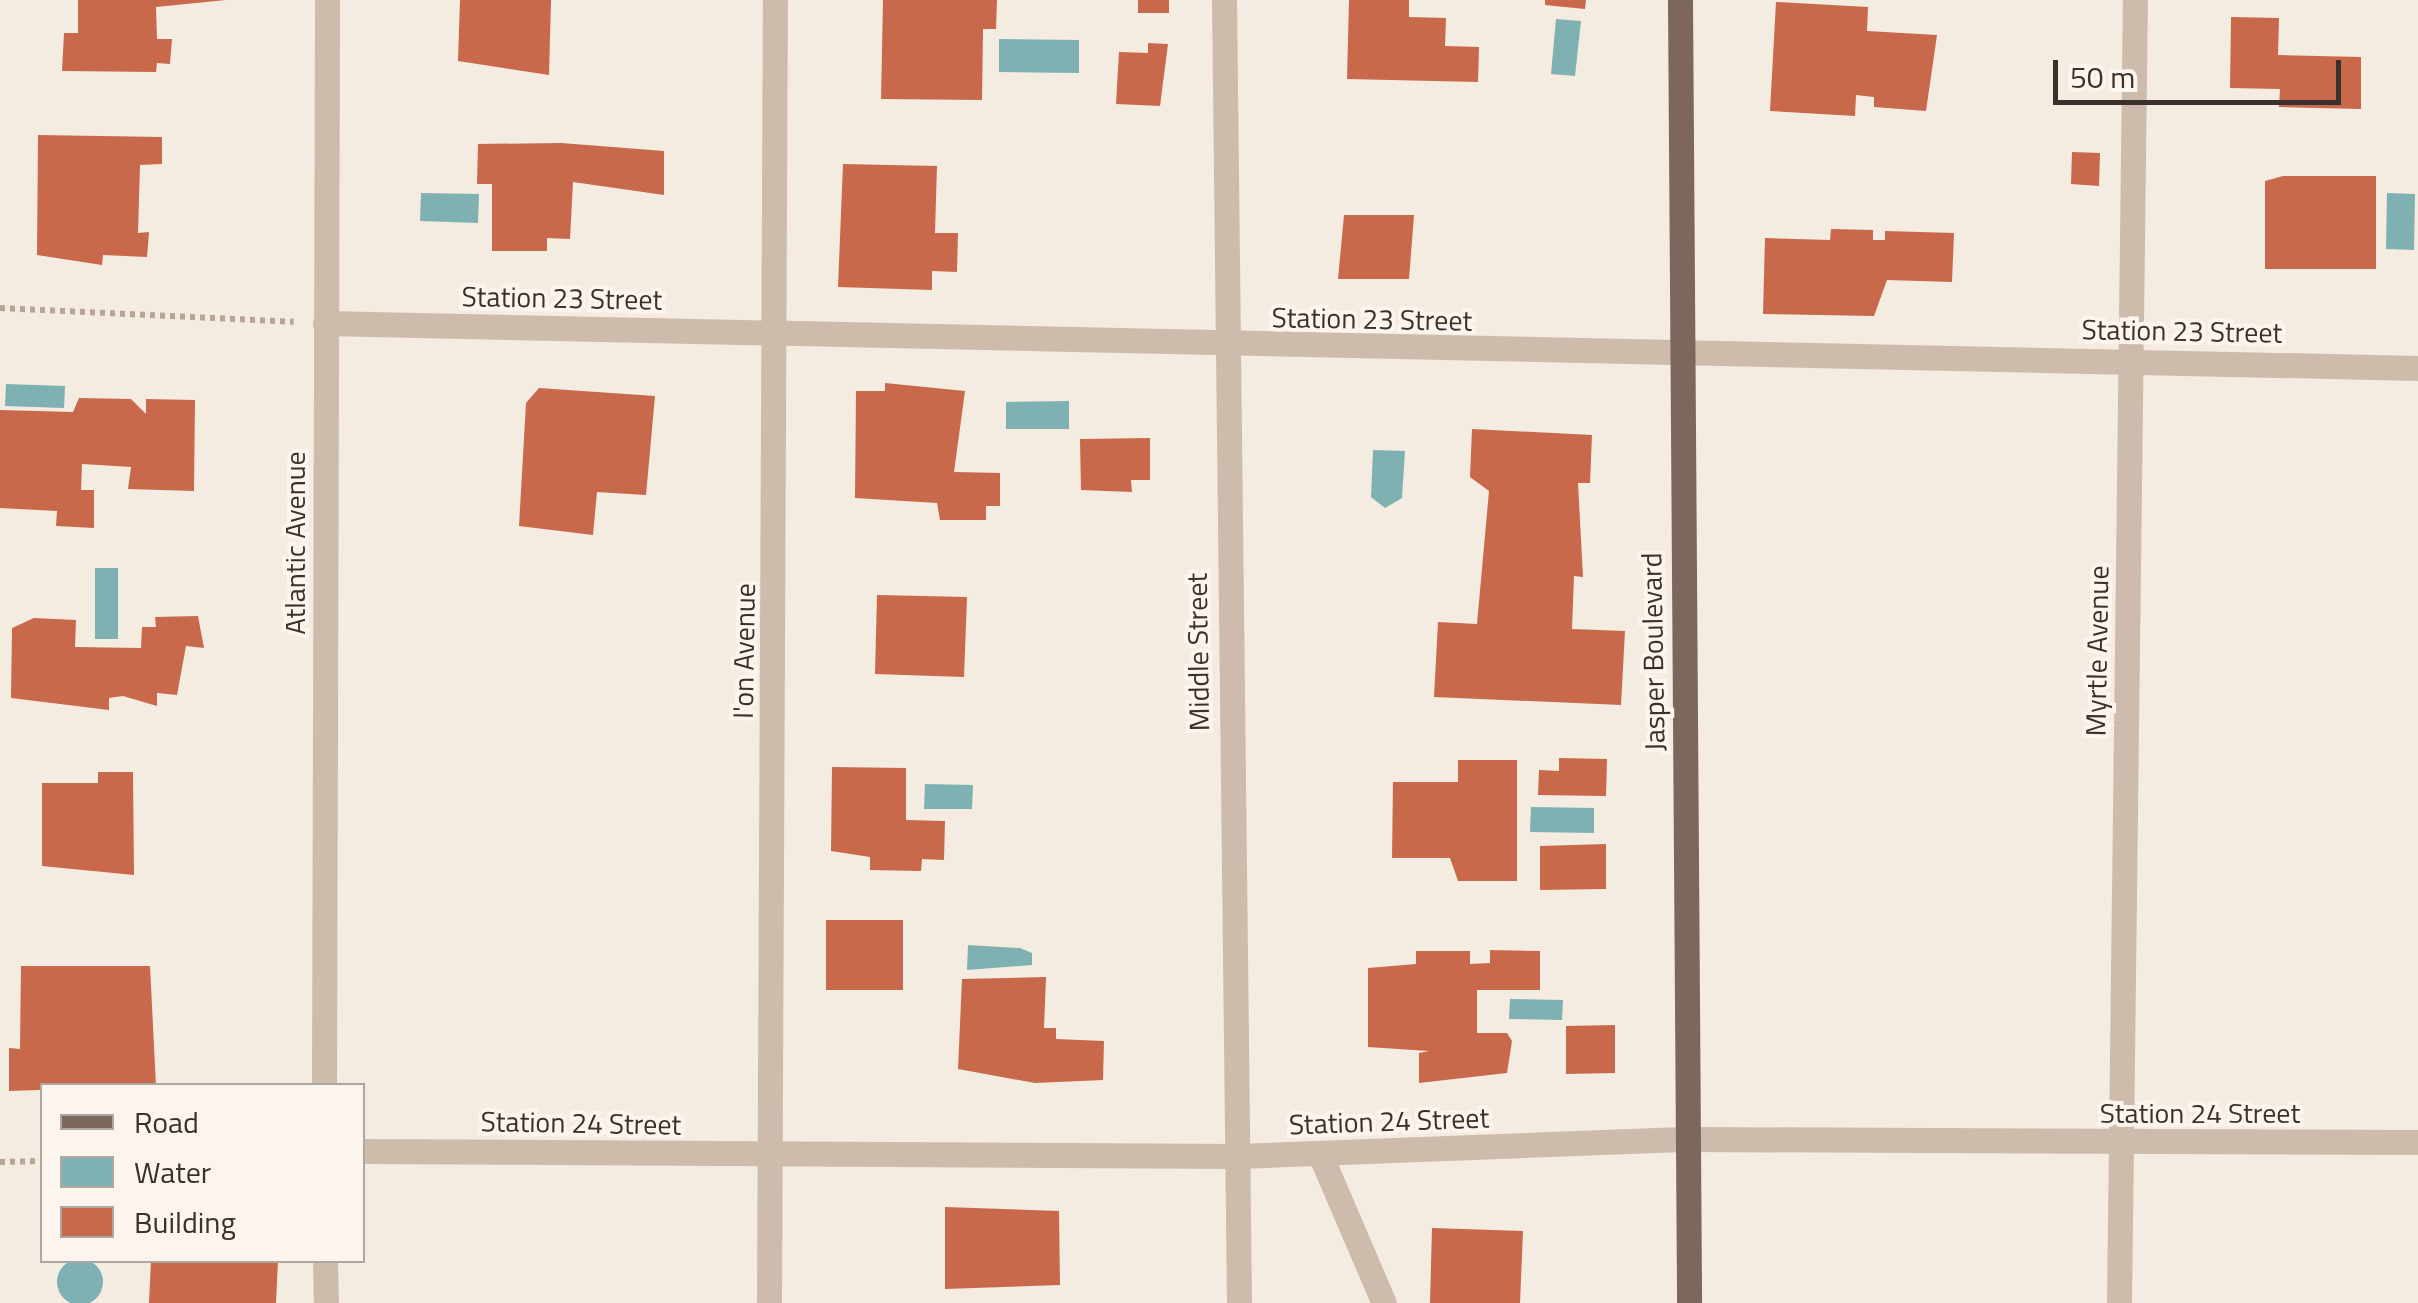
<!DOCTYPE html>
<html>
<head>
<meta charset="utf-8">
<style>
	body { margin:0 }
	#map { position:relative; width:2418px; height:1303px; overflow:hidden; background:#f4ebe1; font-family:"Titillium Web",sans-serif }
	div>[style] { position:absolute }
	.water>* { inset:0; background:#7fb0b2 }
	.round { border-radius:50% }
	.building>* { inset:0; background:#c8694b }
	.path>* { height:6px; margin-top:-3px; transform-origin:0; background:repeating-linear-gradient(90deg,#b9a596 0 5px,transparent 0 10px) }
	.minor>* { height:25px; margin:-12.5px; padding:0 12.5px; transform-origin:12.5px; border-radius:12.5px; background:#cdbbac }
	.major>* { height:25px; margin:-12.5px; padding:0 12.5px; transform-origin:12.5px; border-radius:12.5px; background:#7d675c }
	span { translate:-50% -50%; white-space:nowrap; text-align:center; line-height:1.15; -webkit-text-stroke:8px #fbf5ee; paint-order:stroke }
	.street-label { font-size:28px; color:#3b302b }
	.legend { position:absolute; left:40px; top:1083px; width:325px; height:180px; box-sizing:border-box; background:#fbf5ee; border:2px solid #aea6a0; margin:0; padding:12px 18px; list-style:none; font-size:30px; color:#3b302b }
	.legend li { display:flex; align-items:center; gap:20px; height:50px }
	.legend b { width:50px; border:2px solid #aea6a0 }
	.scale { position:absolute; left:2053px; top:60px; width:288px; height:45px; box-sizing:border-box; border:5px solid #3b302b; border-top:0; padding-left:12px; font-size:30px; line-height:35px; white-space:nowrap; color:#3b302b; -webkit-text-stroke:8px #fbf5ee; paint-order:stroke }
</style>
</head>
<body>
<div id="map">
	<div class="water">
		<i style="clip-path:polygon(1556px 19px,1581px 21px,1575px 76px,1551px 74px)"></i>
		<i style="clip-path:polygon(999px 39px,1079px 40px,1079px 73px,999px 72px)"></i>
		<i style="clip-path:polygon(421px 193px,479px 194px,478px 223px,420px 221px)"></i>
		<i style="clip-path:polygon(2387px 193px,2415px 194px,2414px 250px,2386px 249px)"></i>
		<i style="clip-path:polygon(6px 384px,65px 386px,64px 408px,5px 406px)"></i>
		<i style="clip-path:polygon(1069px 401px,1069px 429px,1006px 429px,1006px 402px)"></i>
		<i style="clip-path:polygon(1373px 450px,1405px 451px,1402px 498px,1385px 508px,1371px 497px)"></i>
		<i style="clip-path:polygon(95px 568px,118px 568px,118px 639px,95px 639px)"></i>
		<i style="clip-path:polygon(925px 784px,973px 785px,972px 809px,924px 809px)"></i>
		<i style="clip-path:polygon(1531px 807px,1594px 808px,1594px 833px,1530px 832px)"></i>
		<i style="clip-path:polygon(968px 945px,1020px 948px,1032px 953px,1032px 965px,967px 970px)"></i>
		<i style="clip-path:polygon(1510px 999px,1563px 1000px,1562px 1020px,1509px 1019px)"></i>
		<i class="round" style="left:57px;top:1259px;width:46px;height:46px"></i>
	</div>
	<div class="building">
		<i style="clip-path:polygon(78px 0,226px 0,156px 7px,157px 39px,172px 39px,170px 64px,157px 63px,156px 72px,62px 71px,64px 33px,78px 33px)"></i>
		<i style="clip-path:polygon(460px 0,551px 0,549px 75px,458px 61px)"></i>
		<i style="clip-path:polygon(883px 0,997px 0,996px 29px,983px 29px,982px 100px,881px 99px)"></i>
		<i style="clip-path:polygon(1138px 0,1169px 0,1169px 13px,1138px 13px)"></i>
		<i style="clip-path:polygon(1349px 0,1409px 0,1409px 17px,1446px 18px,1445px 46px,1479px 47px,1478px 82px,1347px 79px)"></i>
		<i style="clip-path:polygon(1545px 0,1586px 0,1585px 9px,1545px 5px)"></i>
		<i style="clip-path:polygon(1776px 2px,1868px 7px,1867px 31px,1937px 35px,1926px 111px,1874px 107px,1874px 97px,1856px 95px,1855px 116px,1770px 111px)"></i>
		<i style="clip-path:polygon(2231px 17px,2279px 18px,2278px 55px,2361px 57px,2361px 109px,2279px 107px,2280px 89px,2230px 88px)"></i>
		<i style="clip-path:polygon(1148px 43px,1168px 44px,1160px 106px,1116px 104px,1119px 52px,1148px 53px)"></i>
		<i style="clip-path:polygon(38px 135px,162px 137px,162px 164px,140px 165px,138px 233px,149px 232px,147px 257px,103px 255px,102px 265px,37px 255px)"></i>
		<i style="clip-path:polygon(561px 143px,664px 151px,664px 195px,573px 182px,570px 239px,547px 238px,547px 251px,492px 251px,492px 184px,477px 184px,478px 144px)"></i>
		<i style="clip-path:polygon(2072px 152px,2100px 153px,2099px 186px,2071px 184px)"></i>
		<i style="clip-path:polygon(843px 164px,937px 166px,935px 233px,958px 233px,957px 272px,932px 271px,932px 290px,838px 287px)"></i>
		<i style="clip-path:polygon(2283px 176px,2376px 176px,2376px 269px,2265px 269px,2265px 181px)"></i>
		<i style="clip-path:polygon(1344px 215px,1414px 215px,1409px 279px,1338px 279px)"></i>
		<i style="clip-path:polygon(1831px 229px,1873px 230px,1873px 240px,1885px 240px,1885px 231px,1954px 233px,1952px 282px,1887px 280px,1874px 316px,1763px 314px,1765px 238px,1830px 240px)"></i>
		<i style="clip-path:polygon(885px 383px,965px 391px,954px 472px,1000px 473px,1000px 506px,986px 506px,986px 520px,940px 520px,937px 503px,855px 498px,856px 391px,885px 391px)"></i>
		<i style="clip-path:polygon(539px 388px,655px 396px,646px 495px,597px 492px,593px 535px,519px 526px,526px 403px)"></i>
		<i style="clip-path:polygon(79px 398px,131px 399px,146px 414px,146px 399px,195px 400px,194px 491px,128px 489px,131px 467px,82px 464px,81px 490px,94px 490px,94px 528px,56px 526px,57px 511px,0 508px,0 410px,73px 412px)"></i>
		<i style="clip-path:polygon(1472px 429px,1592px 435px,1590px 483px,1578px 483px,1583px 577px,1574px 576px,1572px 629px,1625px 631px,1621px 705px,1434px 697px,1438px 622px,1477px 624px,1489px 491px,1470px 477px)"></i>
		<i style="clip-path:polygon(1150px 438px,1150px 480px,1131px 480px,1132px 492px,1081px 490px,1080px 439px)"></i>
		<i style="clip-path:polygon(877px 595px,967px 597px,964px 677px,875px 674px)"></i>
		<i style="clip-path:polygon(198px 616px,204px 648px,186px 646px,177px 695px,157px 693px,157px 706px,123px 696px,109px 698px,109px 710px,11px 698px,12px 628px,34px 618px,76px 620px,75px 647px,141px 648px,142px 627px,156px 627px,155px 617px)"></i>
		<i style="clip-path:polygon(1559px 758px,1607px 759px,1606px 796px,1538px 795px,1539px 770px,1559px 771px)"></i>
		<i style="clip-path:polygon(1458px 760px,1517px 760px,1517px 881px,1458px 881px,1450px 858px,1392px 858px,1393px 782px,1458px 782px)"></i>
		<i style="clip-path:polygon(832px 767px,906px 768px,906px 820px,945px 821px,944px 860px,922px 859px,921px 871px,870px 870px,870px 857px,831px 851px)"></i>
		<i style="clip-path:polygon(98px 772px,133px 772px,134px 875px,42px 866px,42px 783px,98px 783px)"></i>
		<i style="clip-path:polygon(1606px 844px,1606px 889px,1540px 890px,1540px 846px)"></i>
		<i style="clip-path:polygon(826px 920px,903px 920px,903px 990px,826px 990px)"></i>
		<i style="clip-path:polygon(1490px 950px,1540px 951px,1540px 990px,1477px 990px,1477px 1033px,1507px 1033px,1512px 1041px,1507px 1073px,1419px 1083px,1419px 1053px,1429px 1051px,1368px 1047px,1368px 968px,1416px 964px,1416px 951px,1470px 951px,1470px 964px,1490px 963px)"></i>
		<i style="clip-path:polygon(21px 966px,150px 966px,156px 1086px,9px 1091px,9px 1048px,20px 1049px)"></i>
		<i style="clip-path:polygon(1046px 977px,1044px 1028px,1056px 1028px,1056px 1039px,1104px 1041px,1103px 1080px,1035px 1083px,958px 1069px,962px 979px)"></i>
		<i style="clip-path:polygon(1615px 1025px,1615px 1073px,1566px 1074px,1566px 1026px)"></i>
		<i style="clip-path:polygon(945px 1207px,1059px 1211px,1060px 1285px,945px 1289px)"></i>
		<i style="clip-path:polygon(1432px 1228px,1523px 1231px,1520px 1303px,1430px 1303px)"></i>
		<i style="clip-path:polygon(151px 1260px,278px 1260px,276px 1303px,149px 1303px)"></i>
	</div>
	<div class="path">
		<i style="left:0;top:308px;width:294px;rotate:2.7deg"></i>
		<i style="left:0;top:1162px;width:42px;rotate:-1.4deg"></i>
	</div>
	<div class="minor">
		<i style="left:1224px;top:0;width:1303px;rotate:89.34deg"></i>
		<i style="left:325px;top:323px;width:2093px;rotate:1.23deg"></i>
		<i style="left:324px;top:1086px;width:1086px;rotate:-89.84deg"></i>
		<i style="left:362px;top:1151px;width:876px;rotate:0.33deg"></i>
		<i style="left:1238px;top:1156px;width:451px;rotate:-2.2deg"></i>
		<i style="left:1689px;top:1139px;width:729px;rotate:0.24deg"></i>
		<i style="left:1320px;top:1154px;width:162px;rotate:66.8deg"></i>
		<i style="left:325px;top:1260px;width:43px;rotate:88.7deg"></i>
		<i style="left:769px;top:1303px;width:1303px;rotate:-89.74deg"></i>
		<i style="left:2119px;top:1303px;width:1303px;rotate:-89.3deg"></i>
	</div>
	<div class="major">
		<i style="left:1680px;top:0;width:1303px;rotate:89.6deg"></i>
	</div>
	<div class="street-label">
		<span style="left:562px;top:298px;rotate:1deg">Station 23 Street</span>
		<span style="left:1372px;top:319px;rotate:1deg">Station 23 Street</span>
		<span style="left:2182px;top:331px;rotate:1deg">Station 23 Street</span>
		<span style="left:295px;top:543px;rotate:-90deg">Atlantic Avenue</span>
		<span style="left:744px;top:651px;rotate:-89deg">I'on Avenue</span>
		<span style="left:2097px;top:651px;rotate:-89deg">Myrtle Avenue</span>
		<span style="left:1198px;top:652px;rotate:-91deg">Middle Street</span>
		<span style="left:1653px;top:652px;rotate:-91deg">Jasper Boulevard</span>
		<span style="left:2200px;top:1113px">Station 24 Street</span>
		<span style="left:1389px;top:1121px;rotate:-2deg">Station 24 Street</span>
		<span style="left:581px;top:1123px;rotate:1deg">Station 24 Street</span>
	</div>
	<ul class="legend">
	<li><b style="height:12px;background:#7d675c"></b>Road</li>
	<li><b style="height:28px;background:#7fb0b2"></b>Water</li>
	<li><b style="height:28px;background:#c8694b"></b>Building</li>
	</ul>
	<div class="scale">50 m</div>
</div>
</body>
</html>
